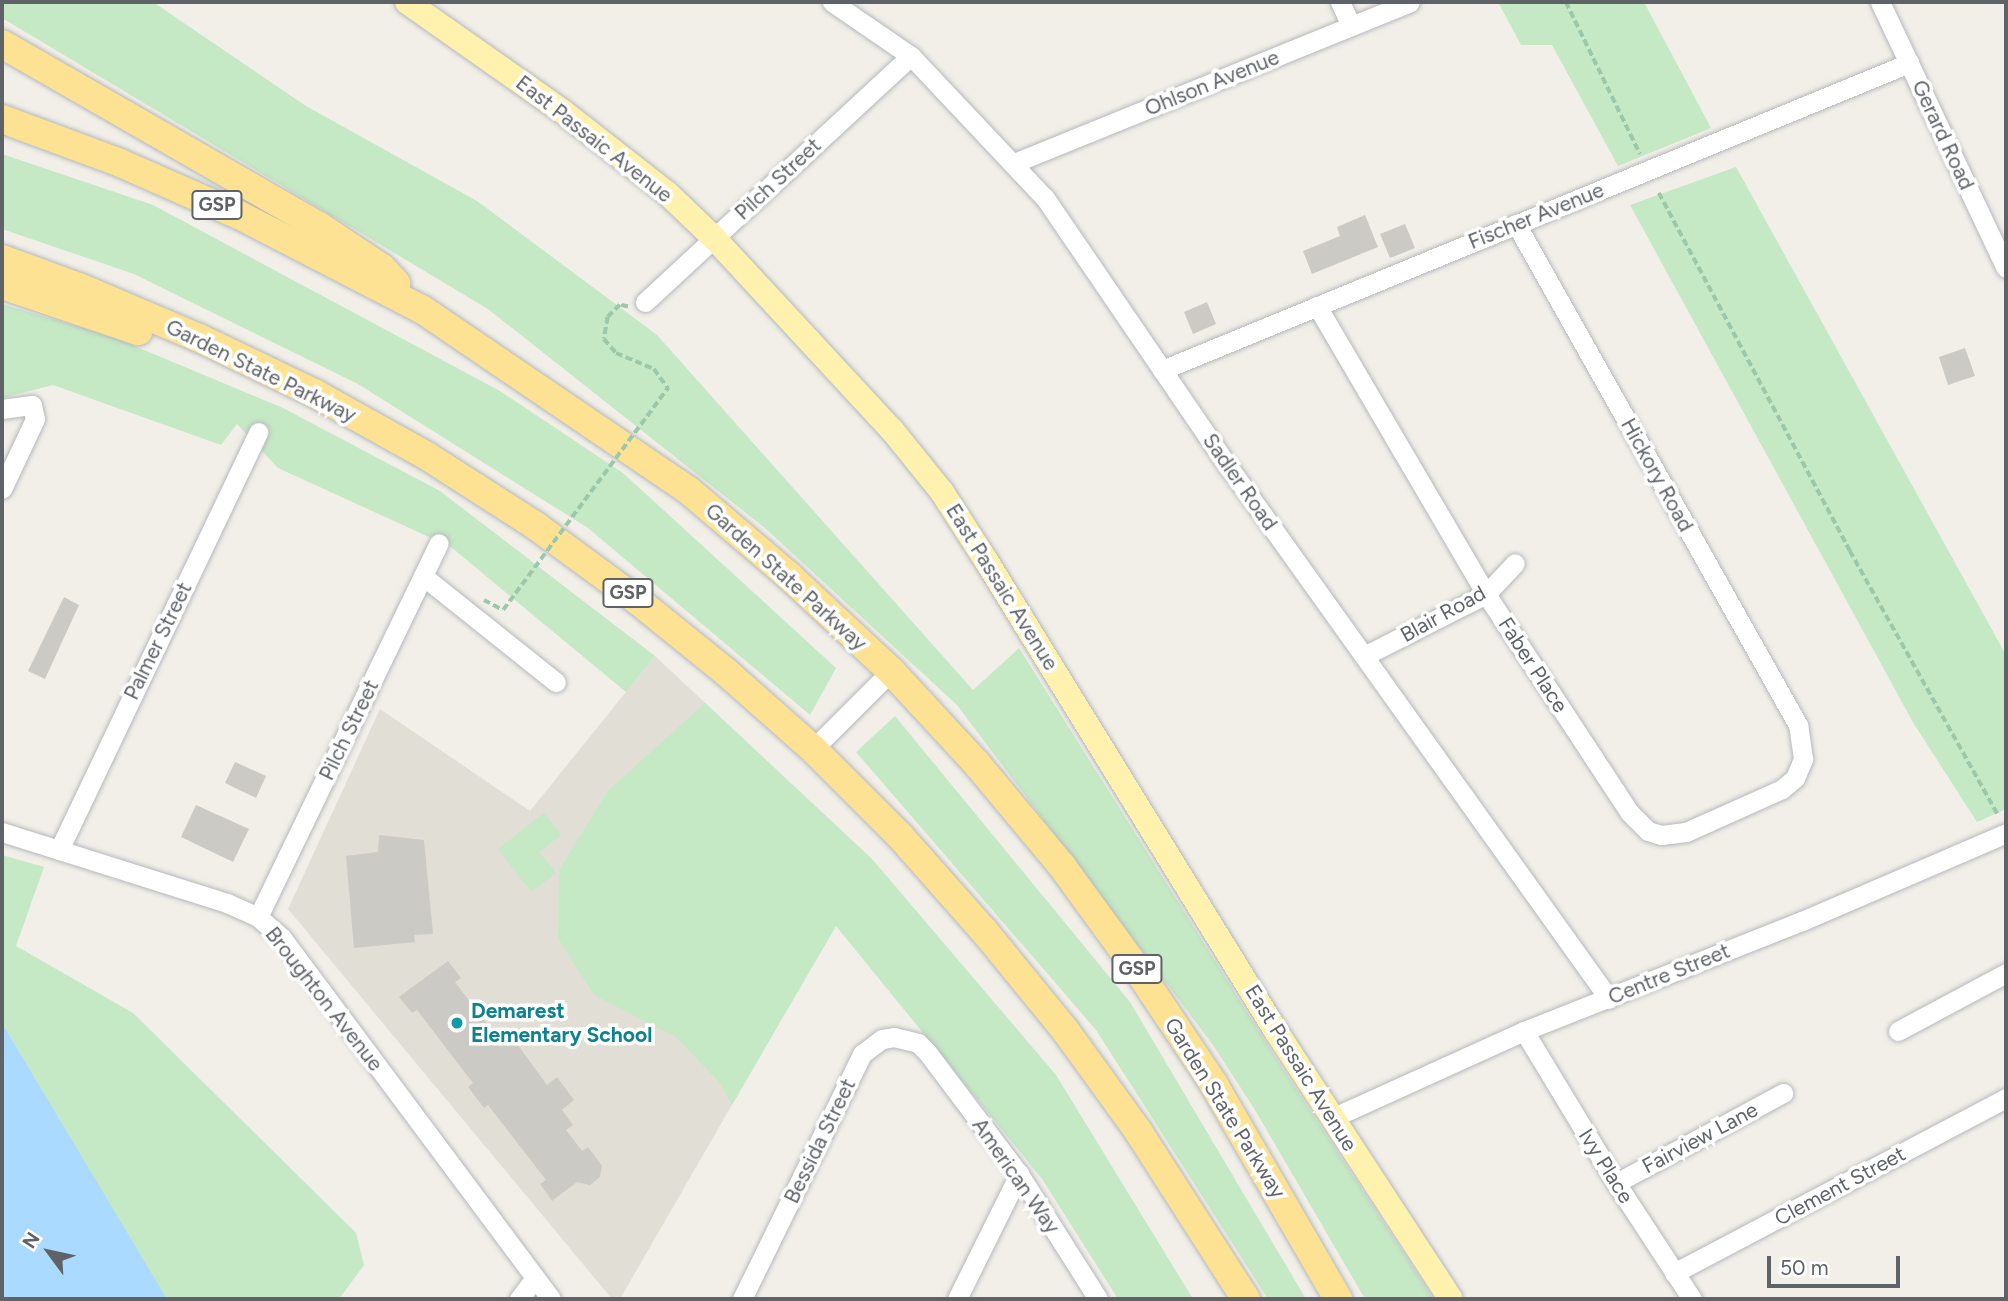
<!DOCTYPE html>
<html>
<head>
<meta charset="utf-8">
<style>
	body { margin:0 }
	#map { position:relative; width:2008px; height:1301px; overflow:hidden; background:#f1efe8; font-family:Figtree,sans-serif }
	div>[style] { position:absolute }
	.education>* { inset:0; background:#e1ded6 }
	.green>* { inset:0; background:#c5e8c5 }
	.water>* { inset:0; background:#aadaff }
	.building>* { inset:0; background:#cccac5 }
	.path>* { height:3.5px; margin-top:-1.75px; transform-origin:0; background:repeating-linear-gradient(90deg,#9cc7a9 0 7px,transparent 0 10.5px) }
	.roads { filter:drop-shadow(0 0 2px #b5b8bc) drop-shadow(0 0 2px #b5b8bc) }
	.minor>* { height:19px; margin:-9.5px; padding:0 9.5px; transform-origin:9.5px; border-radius:9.5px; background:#fff }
	.major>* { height:24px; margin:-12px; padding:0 12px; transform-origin:12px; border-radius:12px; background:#fff2af }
	.highway>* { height:28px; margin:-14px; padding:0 14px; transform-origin:14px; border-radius:14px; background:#fde293 }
	.path-bridge>* { height:3.5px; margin-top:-1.75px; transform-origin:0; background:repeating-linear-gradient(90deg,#9cc7a9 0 7px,transparent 0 10.5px) }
	.dots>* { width:19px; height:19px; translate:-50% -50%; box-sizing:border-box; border:4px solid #fff; border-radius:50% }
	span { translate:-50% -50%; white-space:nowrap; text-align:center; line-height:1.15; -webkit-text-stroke:7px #fff; paint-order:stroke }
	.shield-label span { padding:2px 5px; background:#fff; border:2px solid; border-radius:5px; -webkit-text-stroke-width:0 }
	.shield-label { font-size:19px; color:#5f6368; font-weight:700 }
	.street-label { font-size:21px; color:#5f6368 }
	.culture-label { font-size:21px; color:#0d838f; font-weight:700 }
	.left { translate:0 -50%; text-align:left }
	.frame { position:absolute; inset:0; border:4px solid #5f6368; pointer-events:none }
	.north { position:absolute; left:14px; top:1217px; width:70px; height:70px; -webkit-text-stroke:5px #fff; paint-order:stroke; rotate:303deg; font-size:19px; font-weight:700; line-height:28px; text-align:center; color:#5f6368 }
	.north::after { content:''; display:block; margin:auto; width:24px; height:32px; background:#5f6368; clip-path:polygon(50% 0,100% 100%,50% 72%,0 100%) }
	.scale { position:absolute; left:1767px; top:1256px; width:133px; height:32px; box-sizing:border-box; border:4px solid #5f6368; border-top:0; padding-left:9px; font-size:21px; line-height:24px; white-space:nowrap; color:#5f6368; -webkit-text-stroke:5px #fff; paint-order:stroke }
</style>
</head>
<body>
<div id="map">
	<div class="education">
		<i style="clip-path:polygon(655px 656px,873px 860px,620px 1299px,612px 1299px,288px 909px,380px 709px,530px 811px)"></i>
	</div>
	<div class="green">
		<i style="clip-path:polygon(2px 2px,153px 2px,306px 106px,477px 201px,657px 335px,973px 690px,1019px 648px,1276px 1058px,1434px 1299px,1365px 1299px,1255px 1110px,1213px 1045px,957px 705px,765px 528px,488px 309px,2px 18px)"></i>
		<i style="clip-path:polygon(1498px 2px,1644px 2px,1711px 128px,1618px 166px,1552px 45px,1521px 45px)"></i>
		<i style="clip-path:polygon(2px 154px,153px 205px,500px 391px,623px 473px,836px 668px,810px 715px,588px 528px,358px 384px,134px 274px,2px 229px)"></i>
		<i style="clip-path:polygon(1736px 167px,2006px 655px,2006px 809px,1977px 822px,1914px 724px,1630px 205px)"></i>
		<i style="clip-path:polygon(2px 304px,113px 337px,283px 408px,440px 491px,655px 656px,626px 692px,451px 547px,278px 468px,237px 424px,221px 445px,53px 385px,2px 398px)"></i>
		<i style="clip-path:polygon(705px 703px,873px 860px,1056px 1075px,1193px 1299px,1118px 1299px,1042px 1179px,836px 926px,732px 1105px,719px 1082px,676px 1037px,594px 995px,558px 938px,559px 870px,608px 791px)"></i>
		<i style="clip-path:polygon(895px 716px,1130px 1002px,1306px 1299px,1268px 1299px,1096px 1030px,856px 752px)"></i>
		<i style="clip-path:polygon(544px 813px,561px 835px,539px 852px,556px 873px,531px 892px,498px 849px)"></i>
		<i style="clip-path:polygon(2px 855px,44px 867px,16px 946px,133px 1013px,356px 1233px,364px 1265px,339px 1299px,166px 1299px,2px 1023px)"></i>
	</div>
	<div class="water">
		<i style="clip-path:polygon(2px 1023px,165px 1296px,166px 1299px,2px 1299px)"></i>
	</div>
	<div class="building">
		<i style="clip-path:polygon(1365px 215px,1378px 247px,1312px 274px,1303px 251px,1340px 236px,1337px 227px)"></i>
		<i style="clip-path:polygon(1405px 224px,1415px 248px,1390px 258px,1380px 234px)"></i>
		<i style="clip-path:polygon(1207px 302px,1216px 324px,1193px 334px,1184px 312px)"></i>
		<i style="clip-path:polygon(1965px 348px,1975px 376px,1948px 385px,1939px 357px)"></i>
		<i style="clip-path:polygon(64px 597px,79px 605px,45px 679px,28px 671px)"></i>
		<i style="clip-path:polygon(235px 762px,266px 776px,256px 798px,225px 783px)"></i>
		<i style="clip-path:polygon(196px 805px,249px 829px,233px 862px,181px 837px)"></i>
		<i style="clip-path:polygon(379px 835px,424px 840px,433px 934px,414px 935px,415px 942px,354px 948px,346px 856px,378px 852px)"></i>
		<i style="clip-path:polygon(448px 961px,461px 978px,455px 982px,499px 1040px,509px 1033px,547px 1085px,557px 1077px,574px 1100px,562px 1110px,573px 1125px,566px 1130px,582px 1151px,588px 1147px,602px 1166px,600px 1177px,590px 1185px,577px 1182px,552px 1201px,540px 1184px,546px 1180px,488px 1105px,484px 1108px,468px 1087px,473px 1083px,417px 1010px,412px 1013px,399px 997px)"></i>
	</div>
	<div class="path">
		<i style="left:1566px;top:2px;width:169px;rotate:64deg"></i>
		<i style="left:1659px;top:193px;width:406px;rotate:61.9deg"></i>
		<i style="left:1850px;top:551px;width:304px;rotate:60.7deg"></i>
		<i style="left:628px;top:307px;width:8px;rotate:-166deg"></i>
		<i style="left:620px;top:305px;width:17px;rotate:135deg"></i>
		<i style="left:608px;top:317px;width:22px;rotate:100deg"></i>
		<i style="left:604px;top:339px;width:18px;rotate:49deg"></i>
		<i style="left:616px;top:353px;width:41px;rotate:22.8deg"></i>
		<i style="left:654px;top:369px;width:24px;rotate:54deg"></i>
		<i style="left:484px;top:600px;width:21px;rotate:28deg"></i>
	</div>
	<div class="roads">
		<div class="minor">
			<i style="left:832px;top:2px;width:96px;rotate:34.4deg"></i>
			<i style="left:911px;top:56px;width:195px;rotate:46.7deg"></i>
			<i style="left:1045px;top:198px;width:325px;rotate:55.7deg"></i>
			<i style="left:1228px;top:466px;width:655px;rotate:54.44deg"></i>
			<i style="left:1340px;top:2px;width:26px;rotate:65deg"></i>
			<i style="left:1880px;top:2px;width:294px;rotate:64.7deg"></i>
			<i style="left:1014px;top:163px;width:427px;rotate:-22.1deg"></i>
			<i style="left:645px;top:302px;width:362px;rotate:-42.8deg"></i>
			<i style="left:1317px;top:306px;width:334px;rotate:59.6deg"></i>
			<i style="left:1486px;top:594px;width:261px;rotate:56.7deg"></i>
			<i style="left:1629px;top:812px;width:27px;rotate:45deg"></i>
			<i style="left:1648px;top:831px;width:14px;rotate:17deg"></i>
			<i style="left:1661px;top:835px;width:25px;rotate:-7deg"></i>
			<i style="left:1686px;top:832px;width:105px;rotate:-24.1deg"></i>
			<i style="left:1782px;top:789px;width:17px;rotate:-40deg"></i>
			<i style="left:1795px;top:778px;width:21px;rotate:-67deg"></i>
			<i style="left:1803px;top:759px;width:34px;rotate:-98deg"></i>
			<i style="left:1798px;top:725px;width:575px;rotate:-119.37deg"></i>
			<i style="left:1162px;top:370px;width:808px;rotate:-22.34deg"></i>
			<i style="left:2px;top:409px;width:30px;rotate:-8deg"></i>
			<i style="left:32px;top:405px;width:14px;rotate:78deg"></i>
			<i style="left:35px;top:419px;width:77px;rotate:115.2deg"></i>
			<i style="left:423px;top:576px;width:170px;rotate:38.6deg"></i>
			<i style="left:1364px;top:656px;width:137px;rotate:-26.9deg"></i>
			<i style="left:1486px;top:594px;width:42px;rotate:-46.9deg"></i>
			<i style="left:813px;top:749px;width:110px;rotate:-45deg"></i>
			<i style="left:2px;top:832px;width:236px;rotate:17.5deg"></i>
			<i style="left:227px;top:903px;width:34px;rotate:24deg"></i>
			<i style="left:258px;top:917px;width:32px;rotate:41deg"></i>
			<i style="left:282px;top:938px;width:450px;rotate:53.3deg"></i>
			<i style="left:59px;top:850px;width:463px;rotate:-64.5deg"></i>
			<i style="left:258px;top:917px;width:415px;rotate:-64.2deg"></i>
			<i style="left:1524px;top:1031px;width:178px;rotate:58.8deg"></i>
			<i style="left:1616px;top:1183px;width:139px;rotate:56.8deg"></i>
			<i style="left:1898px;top:1031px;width:123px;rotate:-28.2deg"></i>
			<i style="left:1332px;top:1118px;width:211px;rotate:-24.4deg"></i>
			<i style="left:1524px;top:1031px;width:299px;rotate:-21.6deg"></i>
			<i style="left:1802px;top:921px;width:222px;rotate:-23.3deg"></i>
			<i style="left:1616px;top:1183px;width:190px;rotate:-28.3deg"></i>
			<i style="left:1674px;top:1273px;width:375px;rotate:-27.8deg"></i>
			<i style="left:519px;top:1299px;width:26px;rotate:-53deg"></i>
			<i style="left:742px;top:1299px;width:273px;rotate:-63.9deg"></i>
			<i style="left:862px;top:1054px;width:25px;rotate:-37deg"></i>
			<i style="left:882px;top:1039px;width:12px;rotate:-9deg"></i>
			<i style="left:894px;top:1037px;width:25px;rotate:14deg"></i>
			<i style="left:918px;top:1043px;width:13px;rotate:45deg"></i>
			<i style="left:927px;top:1052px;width:153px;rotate:53deg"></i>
			<i style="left:1019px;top:1174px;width:148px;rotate:57.7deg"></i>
			<i style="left:957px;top:1299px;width:140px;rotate:-63.6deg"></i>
		</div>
		<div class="major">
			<i style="left:407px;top:2px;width:189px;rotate:35.1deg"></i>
			<i style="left:562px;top:111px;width:133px;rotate:38deg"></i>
			<i style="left:667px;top:193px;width:65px;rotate:43.8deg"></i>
			<i style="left:714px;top:238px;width:262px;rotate:47.2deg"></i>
			<i style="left:892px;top:430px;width:80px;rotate:51.1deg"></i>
			<i style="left:942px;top:492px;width:83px;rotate:57.3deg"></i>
			<i style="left:987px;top:562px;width:551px;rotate:58.36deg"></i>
			<i style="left:1276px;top:1031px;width:320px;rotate:56.9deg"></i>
		</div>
		<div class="highway">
			<i style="left:2px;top:44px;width:366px;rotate:29.9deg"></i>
			<i style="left:319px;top:226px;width:76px;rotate:33.7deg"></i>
			<i style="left:382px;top:268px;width:21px;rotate:47deg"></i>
			<i style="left:2px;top:119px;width:124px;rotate:20.3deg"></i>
			<i style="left:118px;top:162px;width:132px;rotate:23.7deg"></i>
			<i style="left:239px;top:215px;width:207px;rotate:27.3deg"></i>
			<i style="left:423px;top:310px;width:320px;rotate:34.2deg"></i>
			<i style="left:688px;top:490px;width:133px;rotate:40.4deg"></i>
			<i style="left:789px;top:576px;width:139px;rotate:43deg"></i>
			<i style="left:891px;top:671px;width:127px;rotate:47.2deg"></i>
			<i style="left:977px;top:764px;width:133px;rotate:50.2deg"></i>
			<i style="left:1062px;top:866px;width:131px;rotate:54deg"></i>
			<i style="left:1139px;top:972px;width:133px;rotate:56.3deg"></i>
			<i style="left:1213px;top:1083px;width:250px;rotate:59.9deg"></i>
			<i style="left:2px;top:259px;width:82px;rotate:20deg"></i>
			<i style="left:79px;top:287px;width:130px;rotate:23deg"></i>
			<i style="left:199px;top:338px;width:130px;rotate:25.6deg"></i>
			<i style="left:316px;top:394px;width:127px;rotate:29.2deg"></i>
			<i style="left:427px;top:456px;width:130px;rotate:32.7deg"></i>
			<i style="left:536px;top:526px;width:127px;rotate:36.3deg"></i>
			<i style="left:638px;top:601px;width:113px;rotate:38.9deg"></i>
			<i style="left:726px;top:672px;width:116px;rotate:41.5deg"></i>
			<i style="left:813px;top:749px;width:123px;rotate:45deg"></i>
			<i style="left:900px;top:836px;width:128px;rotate:48.5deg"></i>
			<i style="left:985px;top:932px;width:127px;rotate:50.8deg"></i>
			<i style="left:1065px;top:1030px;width:125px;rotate:54.1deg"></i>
			<i style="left:1138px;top:1131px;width:200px;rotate:57.3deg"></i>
			<i style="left:2px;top:285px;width:144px;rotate:18.7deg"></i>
		</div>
	</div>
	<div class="path-bridge">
		<i style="left:503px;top:610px;width:277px;rotate:-53.4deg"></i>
	</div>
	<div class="dots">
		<i style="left:457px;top:1023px;background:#0f9aa8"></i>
	</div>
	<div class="shield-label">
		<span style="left:217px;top:205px">GSP</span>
		<span style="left:628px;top:593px">GSP</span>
		<span style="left:1137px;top:969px">GSP</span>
	</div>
	<div class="street-label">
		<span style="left:1212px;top:83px;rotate:-22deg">Ohlson Avenue</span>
		<span style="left:1943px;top:135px;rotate:65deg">Gerard Road</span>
		<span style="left:594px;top:139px;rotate:38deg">East Passaic Avenue</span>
		<span style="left:778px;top:179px;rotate:-43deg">Pilch Street</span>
		<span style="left:1536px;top:216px;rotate:-22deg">Fischer Avenue</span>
		<span style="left:261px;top:371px;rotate:26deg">Garden State Parkway</span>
		<span style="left:1657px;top:475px;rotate:61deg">Hickory Road</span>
		<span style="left:1240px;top:482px;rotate:55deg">Sadler Road</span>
		<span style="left:786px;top:577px;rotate:42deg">Garden State Parkway</span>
		<span style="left:1002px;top:587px;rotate:58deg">East Passaic Avenue</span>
		<span style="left:1443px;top:614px;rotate:-29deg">Blair Road</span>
		<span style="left:158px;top:641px;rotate:-64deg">Palmer Street</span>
		<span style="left:1533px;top:665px;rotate:57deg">Faber Place</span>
		<span style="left:349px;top:730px;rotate:-64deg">Pilch Street</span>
		<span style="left:1669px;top:974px;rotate:-22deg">Centre Street</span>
		<span style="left:324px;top:999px;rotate:52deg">Broughton Avenue</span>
		<span style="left:1301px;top:1068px;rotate:58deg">East Passaic Avenue</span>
		<span style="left:1225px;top:1108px;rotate:58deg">Garden State Parkway</span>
		<span style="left:1700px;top:1138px;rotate:-28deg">Fairview Lane</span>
		<span style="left:820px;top:1141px;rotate:-64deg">Bessida Street</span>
		<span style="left:1606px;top:1166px;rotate:58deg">Ivy Place</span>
		<span style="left:1016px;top:1176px;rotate:55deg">American Way</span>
		<span style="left:1840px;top:1186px;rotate:-28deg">Clement Street</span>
	</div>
	<div class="culture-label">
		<span class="left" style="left:471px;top:1023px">Demarest<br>Elementary School</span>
	</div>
	<div class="frame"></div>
	<div class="north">N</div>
	<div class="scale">50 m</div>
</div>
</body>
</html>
